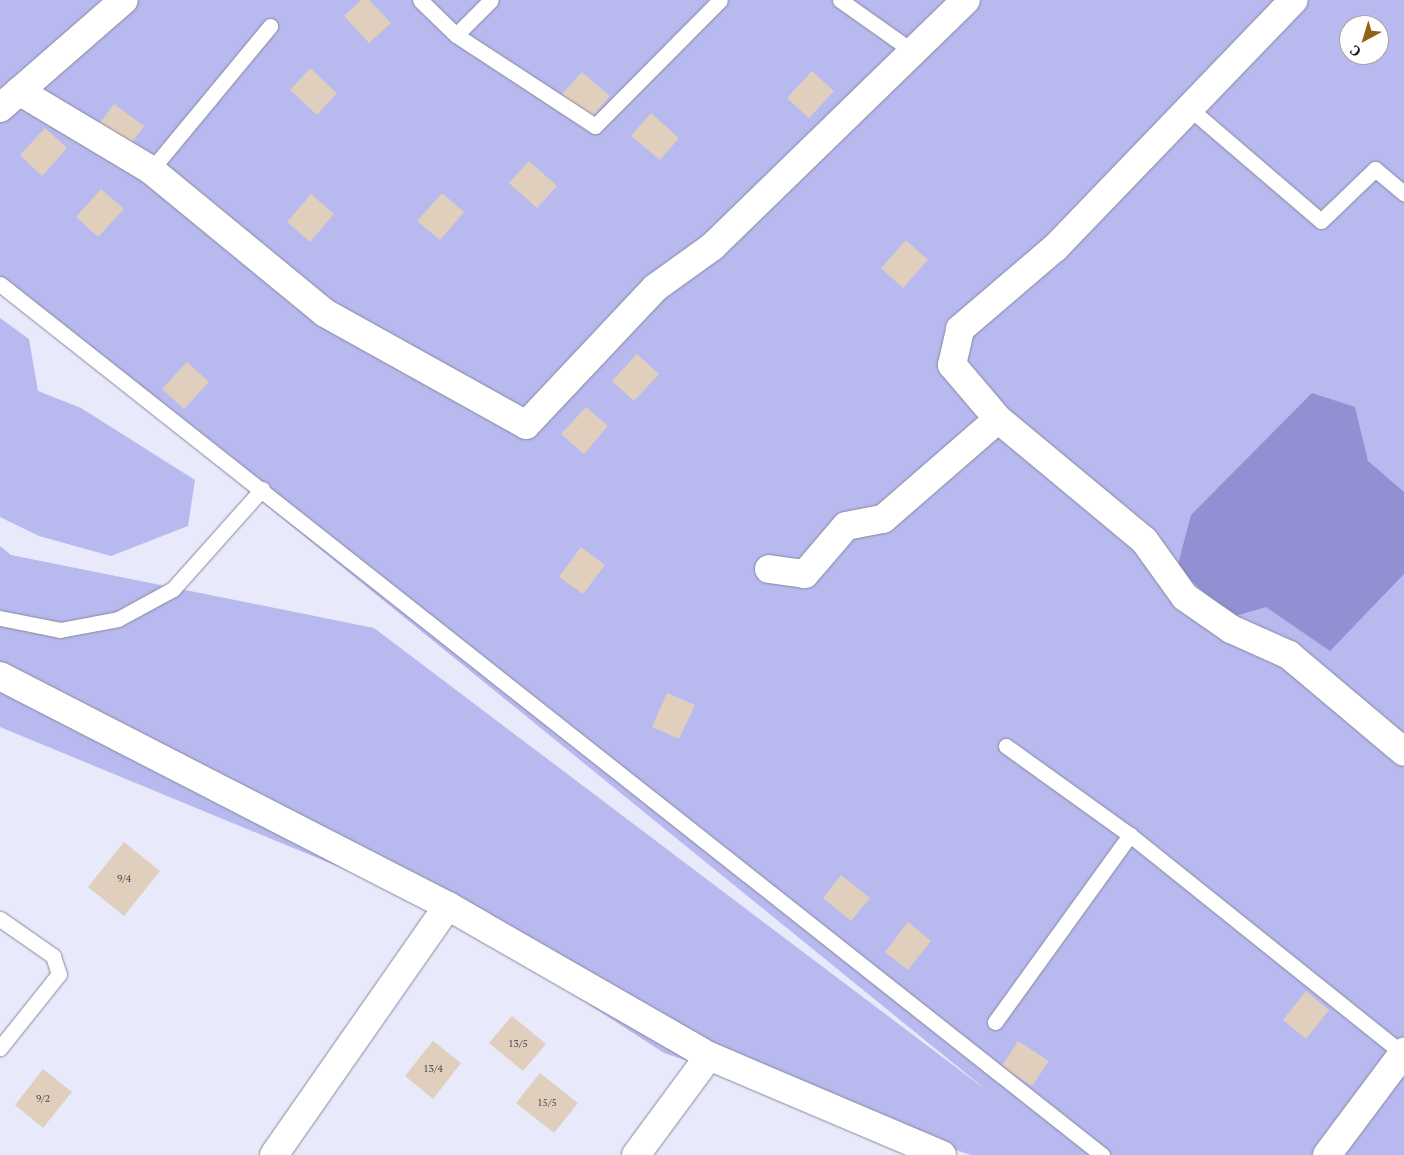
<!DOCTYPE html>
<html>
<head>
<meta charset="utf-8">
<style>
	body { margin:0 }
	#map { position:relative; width:1404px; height:1155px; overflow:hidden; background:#e8e9fb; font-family:"PT Serif",serif }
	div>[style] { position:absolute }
	.green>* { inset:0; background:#b7b9ef }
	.water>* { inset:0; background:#9090d2 }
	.building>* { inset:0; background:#e0cfbd }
	.roads { filter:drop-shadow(0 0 1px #87889c) drop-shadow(0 0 1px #87889c) }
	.service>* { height:15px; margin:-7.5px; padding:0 7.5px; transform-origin:7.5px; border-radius:7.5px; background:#fff }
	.minor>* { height:28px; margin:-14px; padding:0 14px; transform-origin:14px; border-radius:14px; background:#fff }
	span { translate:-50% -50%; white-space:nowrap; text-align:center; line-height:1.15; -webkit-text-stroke:4px #fff; paint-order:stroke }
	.number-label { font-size:10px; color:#4c4749 }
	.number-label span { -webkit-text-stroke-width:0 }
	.north { position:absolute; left:1339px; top:15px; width:50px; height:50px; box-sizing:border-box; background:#fff; border:1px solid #a3a3a7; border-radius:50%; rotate:219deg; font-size:14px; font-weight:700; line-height:20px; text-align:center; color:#1a1a22 }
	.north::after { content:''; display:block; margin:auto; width:18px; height:22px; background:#956215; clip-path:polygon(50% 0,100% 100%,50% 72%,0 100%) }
</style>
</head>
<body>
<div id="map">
	<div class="green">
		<i style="clip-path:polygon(evenodd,0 0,1404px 0,1404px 1155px,971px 1155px,664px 1053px,441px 909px,0 727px,0 546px,11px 555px,374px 628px,990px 1093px,0 289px,0 0,1349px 25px,1379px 25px,1379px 55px,1349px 55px,1349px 25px)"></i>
		<i style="clip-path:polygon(0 318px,29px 339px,38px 391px,81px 408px,195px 480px,188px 526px,111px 556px,39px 536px,0 517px)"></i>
	</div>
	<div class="water">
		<i style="clip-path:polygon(1312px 393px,1355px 407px,1368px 461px,1404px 492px,1404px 574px,1330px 651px,1266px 607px,1232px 617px,1177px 568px,1191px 515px)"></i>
	</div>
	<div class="building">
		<i style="clip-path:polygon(361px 0,369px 0,391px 23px,369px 43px,344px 16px)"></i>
		<i style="clip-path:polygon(310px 68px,337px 93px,317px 115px,290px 90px)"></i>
		<i style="clip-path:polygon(812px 71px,834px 91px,809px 118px,787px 98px)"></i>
		<i style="clip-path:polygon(582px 72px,610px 96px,590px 119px,562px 94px)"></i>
		<i style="clip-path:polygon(114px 104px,144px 126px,126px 150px,96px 128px)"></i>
		<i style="clip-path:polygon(651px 113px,679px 138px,660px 160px,631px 136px)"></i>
		<i style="clip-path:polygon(45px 128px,67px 148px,42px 176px,20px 155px)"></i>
		<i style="clip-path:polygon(529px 161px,557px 186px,537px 208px,509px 183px)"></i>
		<i style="clip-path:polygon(101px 189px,124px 209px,98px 237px,76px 217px)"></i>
		<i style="clip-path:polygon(442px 193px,464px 212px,440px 240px,417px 221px)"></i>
		<i style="clip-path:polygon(311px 194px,334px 214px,310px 242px,287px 222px)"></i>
		<i style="clip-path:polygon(906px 240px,928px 260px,903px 288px,881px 268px)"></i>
		<i style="clip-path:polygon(637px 354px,659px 374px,634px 401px,612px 381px)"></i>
		<i style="clip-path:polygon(187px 362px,209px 382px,184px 409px,162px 389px)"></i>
		<i style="clip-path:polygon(586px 407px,608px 426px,584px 454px,561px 434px)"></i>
		<i style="clip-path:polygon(581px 547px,605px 565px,583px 594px,559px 577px)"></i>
		<i style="clip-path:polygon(667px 693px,695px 705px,679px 739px,652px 727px)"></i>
		<i style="clip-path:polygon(124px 842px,160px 871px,124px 916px,88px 887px)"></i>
		<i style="clip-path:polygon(841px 875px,870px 898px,851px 921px,823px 898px)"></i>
		<i style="clip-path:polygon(908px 922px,931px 941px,908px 970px,885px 952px)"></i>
		<i style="clip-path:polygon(1306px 991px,1329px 1010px,1306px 1039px,1283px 1020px)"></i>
		<i style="clip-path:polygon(512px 1016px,546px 1044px,523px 1071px,489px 1043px)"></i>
		<i style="clip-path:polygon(433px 1041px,461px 1063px,433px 1099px,405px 1076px)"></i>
		<i style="clip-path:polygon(1018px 1041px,1049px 1061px,1032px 1086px,1002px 1066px)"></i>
		<i style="clip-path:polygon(43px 1069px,72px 1092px,43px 1128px,15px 1105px)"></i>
		<i style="clip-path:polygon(540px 1073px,578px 1103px,554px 1133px,516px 1103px)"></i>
	</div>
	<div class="roads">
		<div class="service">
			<i style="left:420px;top:0;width:50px;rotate:44.2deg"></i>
			<i style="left:456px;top:35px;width:166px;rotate:33.2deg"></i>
			<i style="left:595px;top:126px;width:177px;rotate:-45.2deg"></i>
			<i style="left:840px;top:0;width:92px;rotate:35.2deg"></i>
			<i style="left:456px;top:35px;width:49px;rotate:-45deg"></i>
			<i style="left:1188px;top:107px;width:175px;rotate:40.6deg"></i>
			<i style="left:1321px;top:221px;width:75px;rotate:-43.9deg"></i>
			<i style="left:1375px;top:169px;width:38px;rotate:40deg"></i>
			<i style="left:151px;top:170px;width:187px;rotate:-50.4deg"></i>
			<i style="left:0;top:284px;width:1405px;rotate:38.32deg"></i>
			<i style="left:0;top:618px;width:61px;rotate:11.3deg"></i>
			<i style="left:60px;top:630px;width:59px;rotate:-10.7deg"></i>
			<i style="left:118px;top:619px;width:63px;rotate:-28.6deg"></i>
			<i style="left:173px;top:589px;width:134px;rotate:-48.3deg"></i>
			<i style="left:1006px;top:746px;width:153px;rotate:35.7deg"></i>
			<i style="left:1130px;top:835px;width:350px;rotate:38.7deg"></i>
			<i style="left:0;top:919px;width:65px;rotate:34.9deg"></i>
			<i style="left:53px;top:956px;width:19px;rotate:72deg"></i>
			<i style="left:59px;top:974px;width:95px;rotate:128.6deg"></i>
			<i style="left:995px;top:1022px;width:231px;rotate:-54.2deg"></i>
		</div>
		<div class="minor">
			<i style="left:19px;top:91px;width:154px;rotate:30.9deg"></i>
			<i style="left:151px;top:170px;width:225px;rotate:39.4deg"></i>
			<i style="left:325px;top:313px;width:230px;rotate:29.1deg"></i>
			<i style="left:526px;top:425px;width:188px;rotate:-46.7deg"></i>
			<i style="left:655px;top:288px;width:70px;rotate:-35.7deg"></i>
			<i style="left:712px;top:247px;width:354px;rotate:-44.2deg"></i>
			<i style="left:0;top:108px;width:164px;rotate:-41.1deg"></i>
			<i style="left:998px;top:419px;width:190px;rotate:39.7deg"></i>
			<i style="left:1144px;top:540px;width:70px;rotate:54.3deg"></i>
			<i style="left:1185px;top:597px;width:56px;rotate:34.8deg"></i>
			<i style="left:1231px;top:629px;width:64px;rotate:24.1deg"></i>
			<i style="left:1289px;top:655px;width:150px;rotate:40.1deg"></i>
			<i style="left:769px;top:569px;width:36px;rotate:8deg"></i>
			<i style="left:805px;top:574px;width:63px;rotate:-49.5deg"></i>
			<i style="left:846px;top:526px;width:38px;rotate:-11deg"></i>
			<i style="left:883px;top:519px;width:152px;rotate:-41deg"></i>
			<i style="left:998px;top:419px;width:71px;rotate:-130.4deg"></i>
			<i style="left:952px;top:365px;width:37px;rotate:-77deg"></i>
			<i style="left:960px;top:329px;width:125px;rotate:-40.5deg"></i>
			<i style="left:1055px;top:248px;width:344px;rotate:-46.1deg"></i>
			<i style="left:0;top:676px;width:504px;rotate:27.18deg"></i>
			<i style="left:448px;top:906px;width:301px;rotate:29.9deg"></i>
			<i style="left:709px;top:1056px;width:253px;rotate:23deg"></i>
			<i style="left:274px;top:1155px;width:304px;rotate:-55.1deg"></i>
			<i style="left:636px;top:1155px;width:123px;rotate:-53.6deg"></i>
			<i style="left:1327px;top:1155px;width:129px;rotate:-53.2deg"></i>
		</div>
	</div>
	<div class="number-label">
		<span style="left:124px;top:879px">9/4</span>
		<span style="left:518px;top:1044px">13/5</span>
		<span style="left:433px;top:1069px">13/4</span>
		<span style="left:43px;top:1099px">9/2</span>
		<span style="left:547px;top:1103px">15/5</span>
	</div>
	<div class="north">С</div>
</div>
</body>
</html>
